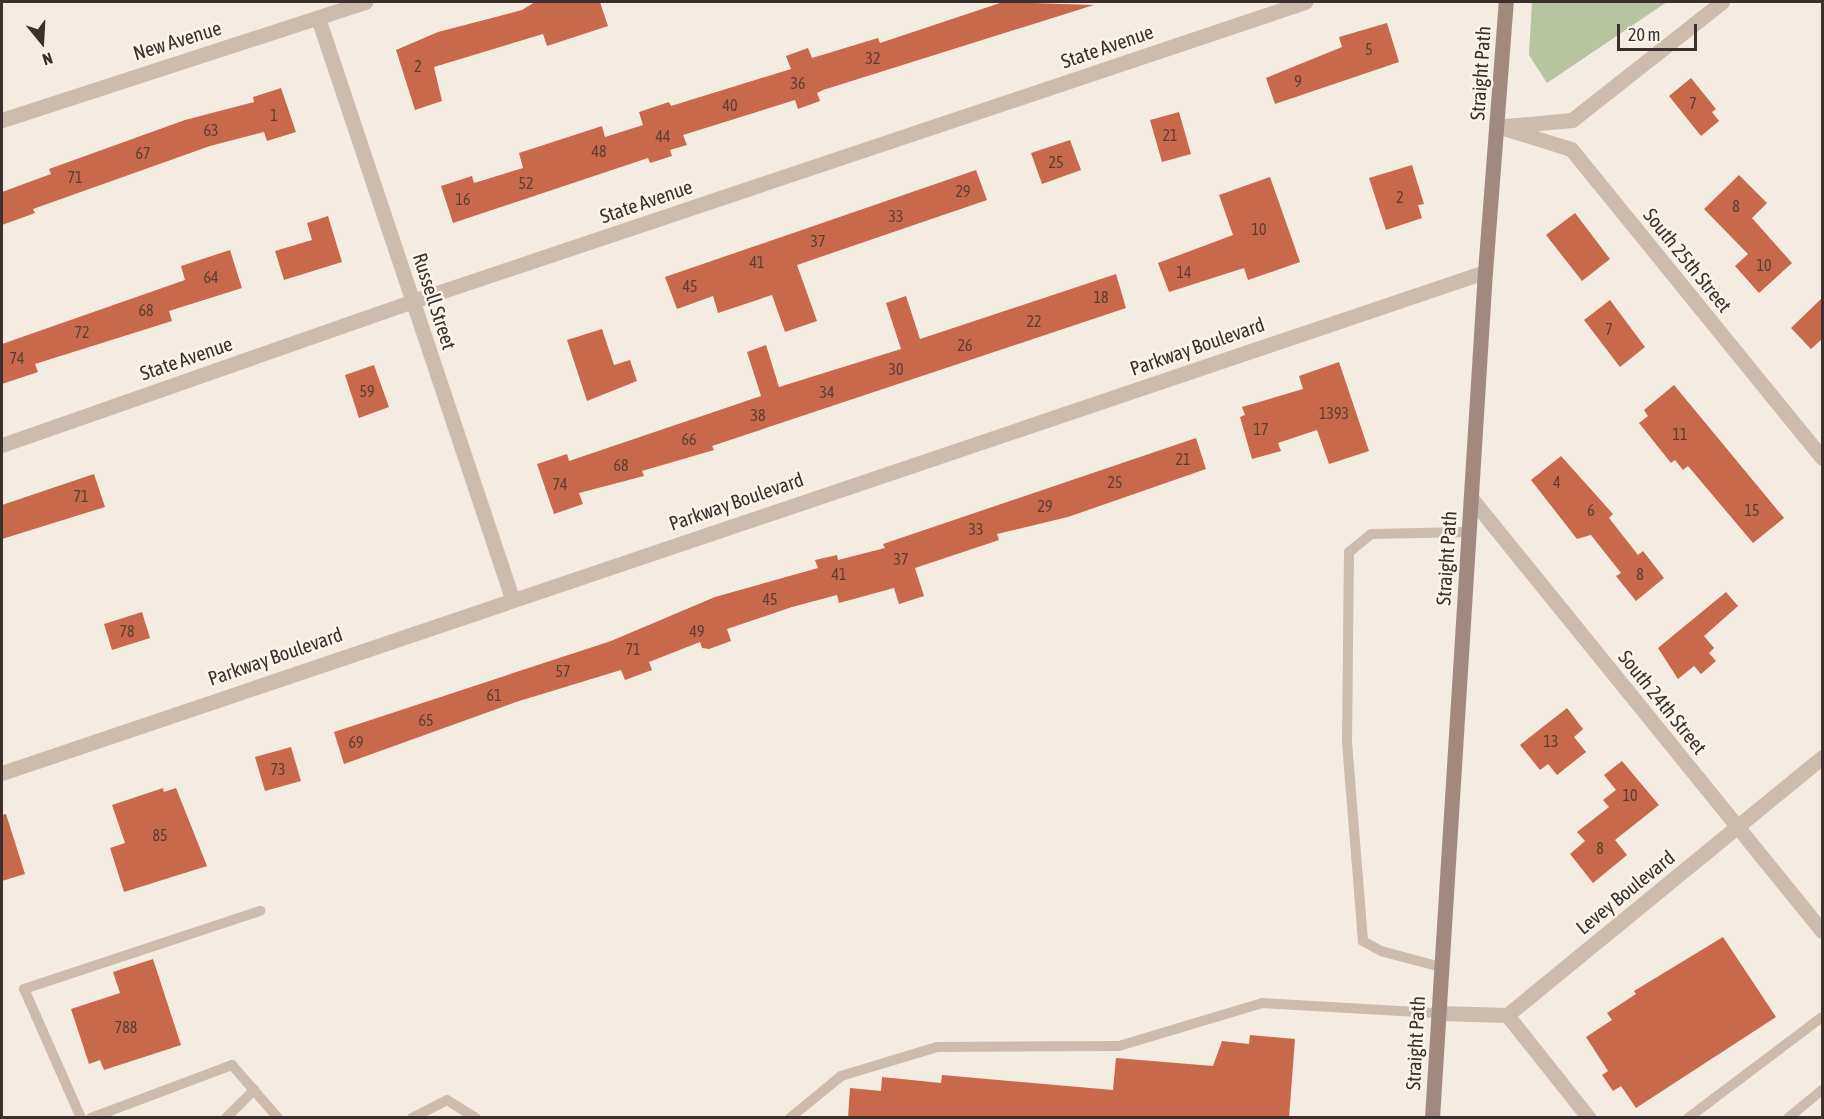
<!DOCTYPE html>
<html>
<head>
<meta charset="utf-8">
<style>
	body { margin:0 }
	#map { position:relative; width:1824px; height:1119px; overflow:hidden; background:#f4ebe1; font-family:"Asap Condensed",sans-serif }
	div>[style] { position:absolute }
	.green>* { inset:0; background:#b8c4a0 }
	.building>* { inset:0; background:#c8694b }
	.service>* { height:10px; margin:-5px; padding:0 5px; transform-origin:5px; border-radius:5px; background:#cdbbac }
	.minor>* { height:15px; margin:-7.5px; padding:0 7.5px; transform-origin:7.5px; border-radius:7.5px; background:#cdbbac }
	.secondary>* { height:15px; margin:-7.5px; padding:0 7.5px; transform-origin:7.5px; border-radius:7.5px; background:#a18a7d }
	span { translate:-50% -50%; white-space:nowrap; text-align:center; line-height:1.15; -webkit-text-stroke:5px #fbf5ee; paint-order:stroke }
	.number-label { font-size:16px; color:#5e3e33 }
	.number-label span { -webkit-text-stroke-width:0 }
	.street-label { font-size:20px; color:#3b302b }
	.frame { position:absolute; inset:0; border:3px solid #3b302b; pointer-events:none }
	.north { position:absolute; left:12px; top:12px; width:60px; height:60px; -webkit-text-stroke:4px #fbf5ee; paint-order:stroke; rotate:162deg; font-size:16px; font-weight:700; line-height:24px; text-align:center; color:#3b302b }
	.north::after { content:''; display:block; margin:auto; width:21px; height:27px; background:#3b302b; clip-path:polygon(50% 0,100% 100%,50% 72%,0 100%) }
	.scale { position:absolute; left:1617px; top:24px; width:80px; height:27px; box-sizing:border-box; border:3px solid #3b302b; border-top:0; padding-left:8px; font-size:18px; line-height:21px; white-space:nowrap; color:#3b302b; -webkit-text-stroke:4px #fbf5ee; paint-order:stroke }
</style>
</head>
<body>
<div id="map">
	<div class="green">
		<i style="clip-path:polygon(1532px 2px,1667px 2px,1547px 83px,1529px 55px)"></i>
	</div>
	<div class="building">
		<i style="clip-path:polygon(535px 2px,600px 2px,608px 26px,547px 46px,543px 34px,434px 67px,442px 101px,415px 110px,396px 50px,438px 32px,522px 10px)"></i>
		<i style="clip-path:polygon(1003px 2px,1094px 5px,823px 90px,817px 93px,820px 101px,798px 109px,795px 100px,683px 135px,687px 145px,670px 150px,672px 156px,650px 163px,648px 158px,453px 223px,441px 186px,472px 176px,474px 183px,523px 168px,519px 153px,602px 126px,605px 137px,643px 125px,639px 112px,669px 102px,671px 106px,791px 69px,786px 56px,808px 48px,812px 58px,878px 38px,880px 43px)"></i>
		<i style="clip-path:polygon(1387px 23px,1399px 62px,1275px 104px,1266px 78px,1342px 47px,1339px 37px)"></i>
		<i style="clip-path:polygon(1691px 78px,1716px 109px,1712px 112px,1719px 121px,1701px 136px,1669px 96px)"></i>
		<i style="clip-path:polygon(281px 88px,296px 132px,267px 141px,264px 132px,210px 146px,33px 209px,35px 213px,2px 225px,2px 192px,51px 174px,49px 169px,185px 120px,254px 102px,253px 97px)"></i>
		<i style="clip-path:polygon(1179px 112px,1191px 154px,1162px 162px,1150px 120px)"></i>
		<i style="clip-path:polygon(1070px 140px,1081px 170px,1042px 184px,1031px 153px)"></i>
		<i style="clip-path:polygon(1412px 165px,1424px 204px,1418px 205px,1422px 218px,1386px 230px,1369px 178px)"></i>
		<i style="clip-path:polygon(976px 170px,987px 200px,797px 265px,817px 321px,785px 332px,772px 295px,718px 313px,713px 296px,677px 309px,665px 277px)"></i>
		<i style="clip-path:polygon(1739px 175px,1767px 203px,1752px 218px,1792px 263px,1759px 293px,1735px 266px,1748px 254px,1704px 209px)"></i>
		<i style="clip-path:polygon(1270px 177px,1300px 262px,1248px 280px,1244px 268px,1169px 292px,1158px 263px,1233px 235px,1219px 195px)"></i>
		<i style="clip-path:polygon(1575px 213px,1610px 259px,1582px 281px,1546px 235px)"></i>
		<i style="clip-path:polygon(328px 216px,342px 262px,284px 280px,275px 251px,312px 240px,307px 223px)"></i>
		<i style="clip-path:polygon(230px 250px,242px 288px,169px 311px,172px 321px,35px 364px,38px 372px,2px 384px,2px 344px,185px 280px,181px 266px)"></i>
		<i style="clip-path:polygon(1116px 274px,1126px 308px,712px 446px,714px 450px,642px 471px,644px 476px,579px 493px,583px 504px,554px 514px,537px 464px,567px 454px,569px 461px,761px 396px,747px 352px,766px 345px,779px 387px,901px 349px,886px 303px,906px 296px,920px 339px)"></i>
		<i style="clip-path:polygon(1822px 298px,1822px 339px,1811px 349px,1791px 328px)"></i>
		<i style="clip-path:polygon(1610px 300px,1645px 347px,1620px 367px,1584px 320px)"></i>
		<i style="clip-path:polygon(602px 329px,614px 365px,630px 360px,637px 381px,587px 401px,567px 340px)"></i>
		<i style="clip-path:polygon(1339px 362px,1369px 451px,1329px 464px,1317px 430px,1278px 443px,1281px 451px,1252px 459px,1240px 417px,1245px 415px,1242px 407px,1303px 389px,1299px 376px)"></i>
		<i style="clip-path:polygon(374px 365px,389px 407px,359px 418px,345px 375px)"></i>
		<i style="clip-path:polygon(1674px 385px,1784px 518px,1753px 543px,1688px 466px,1683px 470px,1675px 460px,1671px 463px,1639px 423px,1648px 416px,1644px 410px)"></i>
		<i style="clip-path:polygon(1196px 438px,1206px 469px,1068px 517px,997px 534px,999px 540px,915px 568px,924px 596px,899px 604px,894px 588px,839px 603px,837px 595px,792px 607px,727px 629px,731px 641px,709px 649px,702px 648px,700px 642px,649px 662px,652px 670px,625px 680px,621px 670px,516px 702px,344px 764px,334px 732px,611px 641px,715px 597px,818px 568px,815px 560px,837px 555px,838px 560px,885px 548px,883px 544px)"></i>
		<i style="clip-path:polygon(1561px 456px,1613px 514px,1609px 518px,1638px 555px,1643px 551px,1664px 578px,1636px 601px,1616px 576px,1621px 573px,1591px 535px,1577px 539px,1531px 480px)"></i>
		<i style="clip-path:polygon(94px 474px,105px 507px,2px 539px,2px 505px)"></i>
		<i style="clip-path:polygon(1726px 592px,1738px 606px,1704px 636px,1714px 648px,1709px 653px,1716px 661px,1701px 674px,1694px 666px,1678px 679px,1658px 648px)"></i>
		<i style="clip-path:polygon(142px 612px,150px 638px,112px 650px,104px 624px)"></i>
		<i style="clip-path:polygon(1567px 708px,1583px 729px,1574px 737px,1586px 752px,1557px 775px,1548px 764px,1540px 770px,1520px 745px)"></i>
		<i style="clip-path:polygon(291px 747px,301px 781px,265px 791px,255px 757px)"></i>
		<i style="clip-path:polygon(1622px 761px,1659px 805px,1615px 840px,1627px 855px,1593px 883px,1570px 854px,1585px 841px,1577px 832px,1609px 807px,1603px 800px,1616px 790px,1604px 775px)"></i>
		<i style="clip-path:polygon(163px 788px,164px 792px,176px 788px,207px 866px,124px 892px,110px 848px,125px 843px,112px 805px)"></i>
		<i style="clip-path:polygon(6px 814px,25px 874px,2px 881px,2px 815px)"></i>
		<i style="clip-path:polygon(1723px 937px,1776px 1017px,1636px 1108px,1621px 1086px,1613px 1091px,1602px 1075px,1608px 1071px,1586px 1037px,1612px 1020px,1607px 1013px,1636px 994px,1634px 991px)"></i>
		<i style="clip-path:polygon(153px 959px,181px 1045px,104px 1070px,100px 1060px,89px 1064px,71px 1009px,120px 993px,113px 972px)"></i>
		<i style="clip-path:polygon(1250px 1035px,1295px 1039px,1289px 1118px,848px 1118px,850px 1088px,881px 1091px,882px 1077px,941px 1083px,942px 1075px,1113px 1090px,1116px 1058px,1213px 1066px,1222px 1041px,1249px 1044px)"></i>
	</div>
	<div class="service">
		<i style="left:1441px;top:967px;width:62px;rotate:-165.1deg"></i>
		<i style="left:1381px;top:951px;width:21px;rotate:-151deg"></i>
		<i style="left:1363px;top:941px;width:200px;rotate:-94.6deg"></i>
		<i style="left:1347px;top:742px;width:190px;rotate:-89.4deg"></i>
		<i style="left:1349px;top:552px;width:28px;rotate:-39deg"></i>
		<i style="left:1371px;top:534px;width:98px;rotate:-1.2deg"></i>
		<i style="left:81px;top:1118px;width:141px;rotate:-113.8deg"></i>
		<i style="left:24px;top:989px;width:249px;rotate:-18.3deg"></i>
		<i style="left:91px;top:1118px;width:151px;rotate:-20.6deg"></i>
		<i style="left:232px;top:1065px;width:70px;rotate:49deg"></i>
		<i style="left:226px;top:1118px;width:40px;rotate:-45deg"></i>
		<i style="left:412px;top:1118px;width:39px;rotate:-27deg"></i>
		<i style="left:447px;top:1100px;width:34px;rotate:32deg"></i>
		<i style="left:790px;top:1118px;width:66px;rotate:-39.5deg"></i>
		<i style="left:841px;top:1076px;width:100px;rotate:-16.8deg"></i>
		<i style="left:937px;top:1047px;width:182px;rotate:-0.3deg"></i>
		<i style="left:1119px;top:1046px;width:149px;rotate:-16.7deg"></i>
		<i style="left:1262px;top:1003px;width:176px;rotate:3.3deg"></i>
		<i style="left:1688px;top:1118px;width:168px;rotate:-37deg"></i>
		<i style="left:1788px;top:1118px;width:44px;rotate:-39.5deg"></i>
	</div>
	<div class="minor">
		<i style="left:318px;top:18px;width:612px;rotate:71.51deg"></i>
		<i style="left:2px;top:120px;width:382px;rotate:-18deg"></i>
		<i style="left:1497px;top:126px;width:77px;rotate:17.3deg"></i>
		<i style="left:1571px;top:149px;width:398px;rotate:50.9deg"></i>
		<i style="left:1506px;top:126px;width:66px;rotate:-5.2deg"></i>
		<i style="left:1572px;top:120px;width:191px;rotate:-38.2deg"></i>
		<i style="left:2px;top:445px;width:435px;rotate:-19.3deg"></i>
		<i style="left:413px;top:301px;width:941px;rotate:-18.53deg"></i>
		<i style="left:1471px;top:498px;width:557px;rotate:50.97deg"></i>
		<i style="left:2px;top:773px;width:1565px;rotate:-18.67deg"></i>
		<i style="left:1438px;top:1013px;width:69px;rotate:1.7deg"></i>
		<i style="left:1507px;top:1015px;width:407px;rotate:-39.3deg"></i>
		<i style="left:1507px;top:1015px;width:132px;rotate:51.5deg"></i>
	</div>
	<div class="secondary">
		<i style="left:1432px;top:1118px;width:848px;rotate:-86.42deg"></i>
		<i style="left:1485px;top:272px;width:271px;rotate:-85.6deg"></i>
	</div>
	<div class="number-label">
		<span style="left:1369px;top:49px">5</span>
		<span style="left:873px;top:58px">32</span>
		<span style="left:418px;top:66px">2</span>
		<span style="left:1298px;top:81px">9</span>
		<span style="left:798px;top:83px">36</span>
		<span style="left:1693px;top:103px">7</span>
		<span style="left:730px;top:105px">40</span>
		<span style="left:274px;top:115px">1</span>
		<span style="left:211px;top:130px">63</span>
		<span style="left:1170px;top:135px">21</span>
		<span style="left:663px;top:136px">44</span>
		<span style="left:599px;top:151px">48</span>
		<span style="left:143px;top:153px">67</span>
		<span style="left:1056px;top:162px">25</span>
		<span style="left:75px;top:177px">71</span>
		<span style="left:526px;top:183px">52</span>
		<span style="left:963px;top:191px">29</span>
		<span style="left:1400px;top:197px">2</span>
		<span style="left:463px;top:199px">16</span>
		<span style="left:1736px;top:206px">8</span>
		<span style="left:896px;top:216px">33</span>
		<span style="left:1259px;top:229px">10</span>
		<span style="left:818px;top:241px">37</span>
		<span style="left:757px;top:262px">41</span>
		<span style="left:1764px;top:265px">10</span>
		<span style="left:1184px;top:272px">14</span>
		<span style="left:211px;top:277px">64</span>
		<span style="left:690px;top:286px">45</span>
		<span style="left:1101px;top:297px">18</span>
		<span style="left:146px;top:310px">68</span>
		<span style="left:1034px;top:321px">22</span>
		<span style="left:1609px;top:329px">7</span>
		<span style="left:82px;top:332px">72</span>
		<span style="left:965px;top:345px">26</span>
		<span style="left:17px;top:358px">74</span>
		<span style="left:896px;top:369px">30</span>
		<span style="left:367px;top:391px">59</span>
		<span style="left:827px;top:392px">34</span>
		<span style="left:1334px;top:413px">1393</span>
		<span style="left:758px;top:415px">38</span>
		<span style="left:1261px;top:429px">17</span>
		<span style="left:1680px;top:434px">11</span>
		<span style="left:689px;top:439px">66</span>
		<span style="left:1183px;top:459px">21</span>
		<span style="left:621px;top:465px">68</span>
		<span style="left:1115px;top:482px">25</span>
		<span style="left:1557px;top:482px">4</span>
		<span style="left:560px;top:484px">74</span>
		<span style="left:81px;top:496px">71</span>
		<span style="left:1045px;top:506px">29</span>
		<span style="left:1591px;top:510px">6</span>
		<span style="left:1752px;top:510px">15</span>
		<span style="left:976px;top:529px">33</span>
		<span style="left:901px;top:559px">37</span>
		<span style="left:839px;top:574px">41</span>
		<span style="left:1640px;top:574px">8</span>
		<span style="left:770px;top:599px">45</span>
		<span style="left:127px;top:631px">78</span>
		<span style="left:697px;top:631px">49</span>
		<span style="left:633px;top:649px">71</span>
		<span style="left:563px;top:671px">57</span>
		<span style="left:494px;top:695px">61</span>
		<span style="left:426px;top:720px">65</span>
		<span style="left:1551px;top:741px">13</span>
		<span style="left:356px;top:742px">69</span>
		<span style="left:278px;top:769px">73</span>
		<span style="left:1630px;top:795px">10</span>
		<span style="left:160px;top:835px">85</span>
		<span style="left:1600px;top:848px">8</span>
		<span style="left:126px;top:1027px">788</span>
	</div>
	<div class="street-label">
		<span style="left:177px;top:40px;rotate:-17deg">New Avenue</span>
		<span style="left:1107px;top:46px;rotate:-19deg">State Avenue</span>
		<span style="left:1480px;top:73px;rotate:-86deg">Straight Path</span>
		<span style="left:646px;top:201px;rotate:-19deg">State Avenue</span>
		<span style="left:1688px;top:260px;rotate:51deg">South 25th Street</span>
		<span style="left:435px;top:301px;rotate:72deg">Russell Street</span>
		<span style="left:1197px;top:346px;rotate:-19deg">Parkway Boulevard</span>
		<span style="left:186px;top:358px;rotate:-19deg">State Avenue</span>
		<span style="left:736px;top:501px;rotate:-19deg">Parkway Boulevard</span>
		<span style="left:1446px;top:558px;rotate:-86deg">Straight Path</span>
		<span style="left:275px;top:656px;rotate:-19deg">Parkway Boulevard</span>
		<span style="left:1663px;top:702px;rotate:51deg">South 24th Street</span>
		<span style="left:1625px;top:892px;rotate:-39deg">Levey Boulevard</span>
		<span style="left:1415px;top:1043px;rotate:-87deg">Straight Path</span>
	</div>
	<div class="frame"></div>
	<div class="north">N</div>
	<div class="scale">20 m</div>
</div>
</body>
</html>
